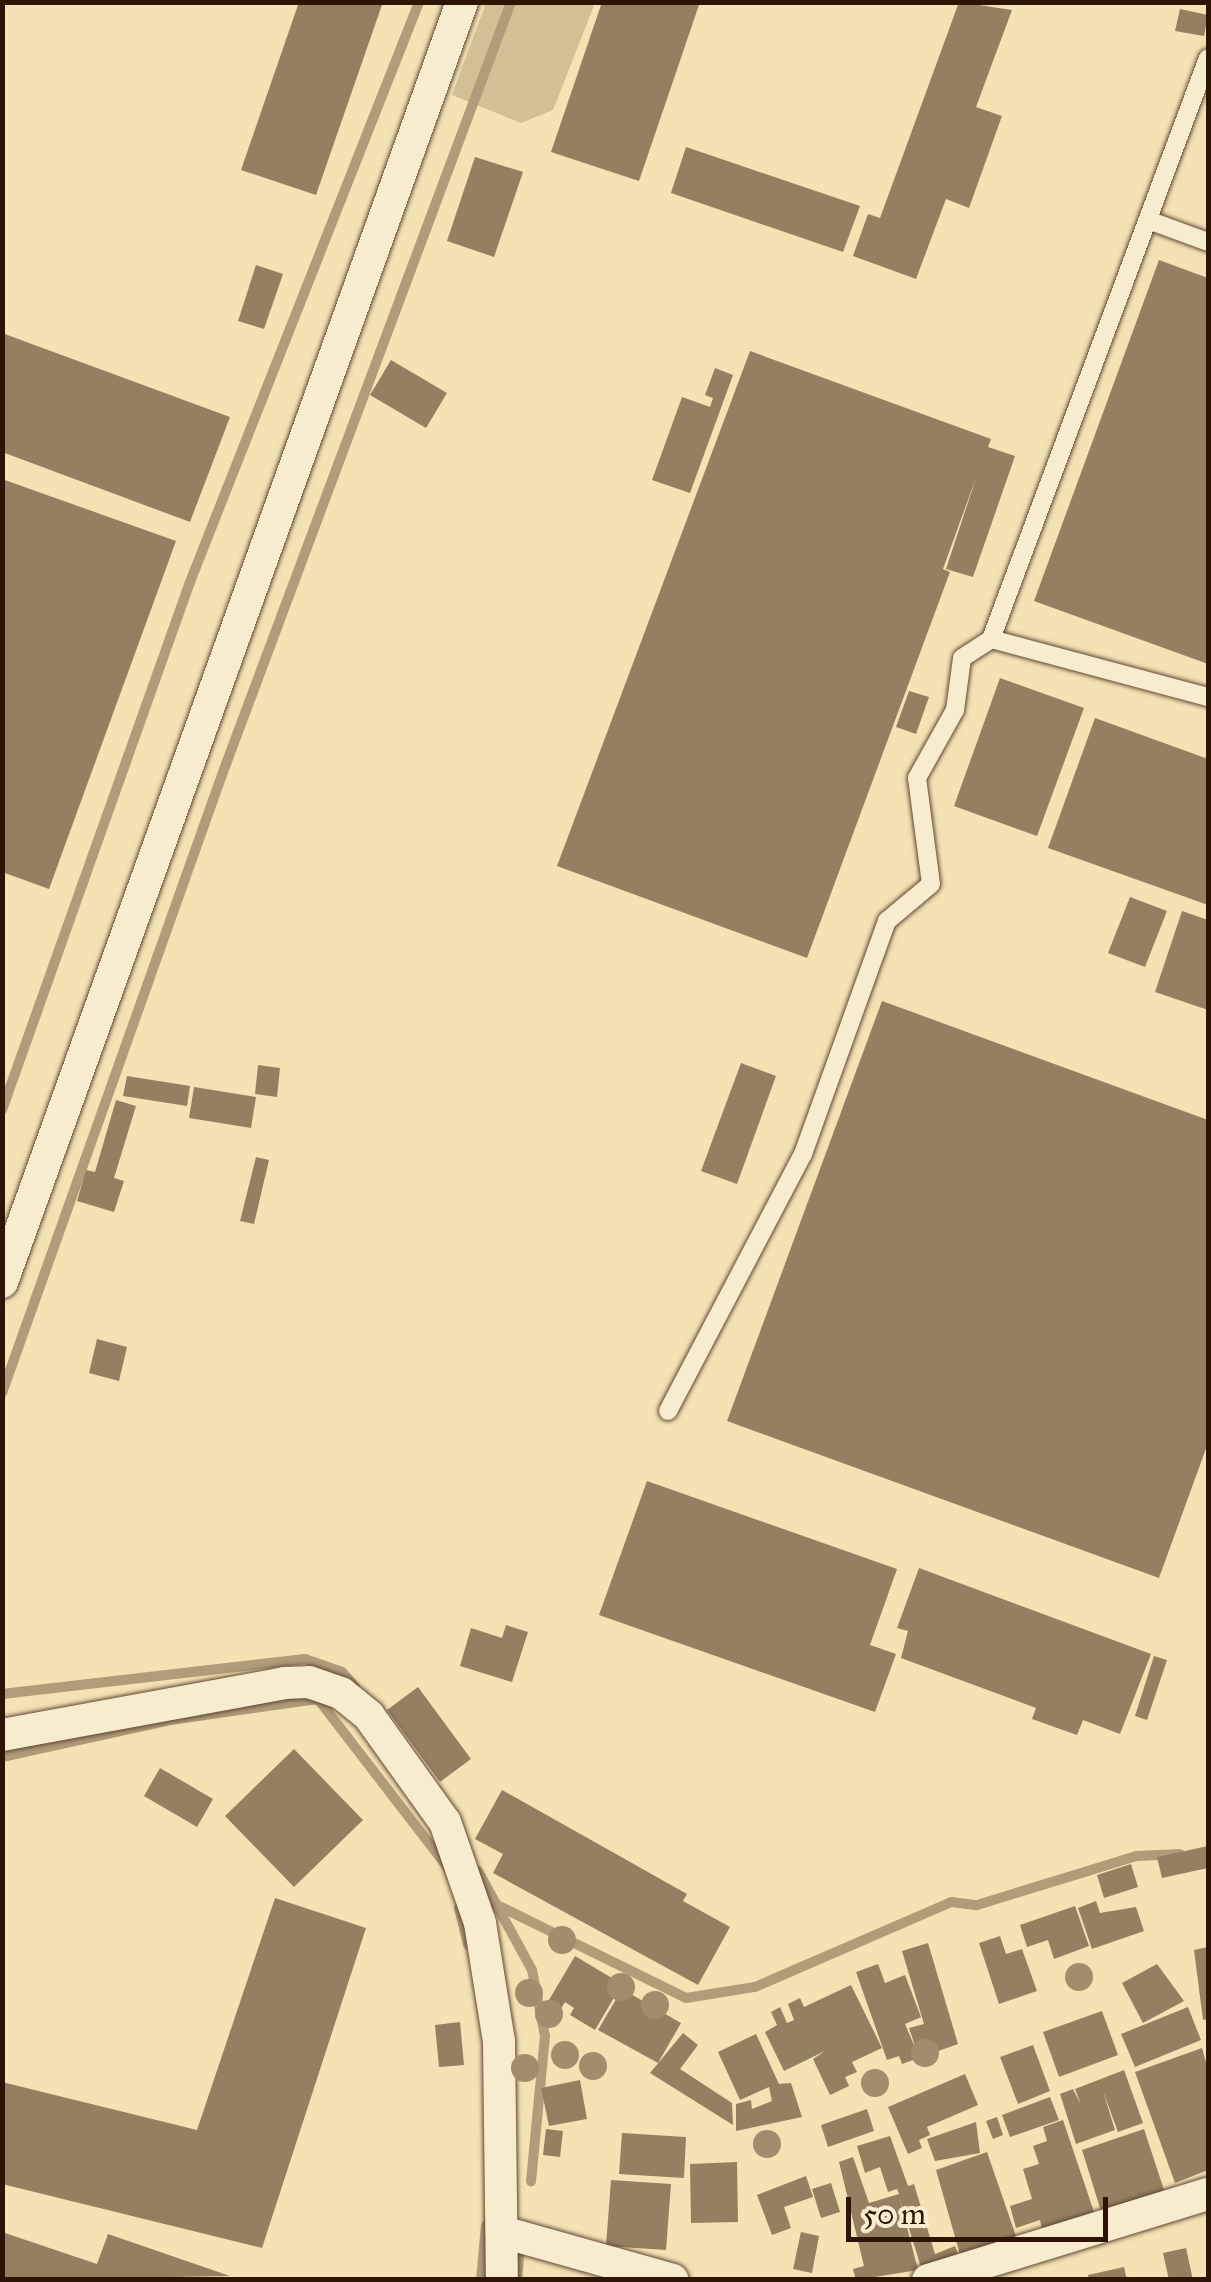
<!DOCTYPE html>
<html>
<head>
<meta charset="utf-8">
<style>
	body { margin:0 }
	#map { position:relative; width:1211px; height:2282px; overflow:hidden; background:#f3e2b4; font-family:"IM FELL Great Primer",serif }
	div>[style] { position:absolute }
	.green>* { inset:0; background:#d1bf96 }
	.stream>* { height:10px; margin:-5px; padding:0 5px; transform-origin:5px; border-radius:5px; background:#b09c79 }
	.building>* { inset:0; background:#948060 }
	.roads { filter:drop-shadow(0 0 2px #5e4832) drop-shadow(0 0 2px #5e4832) }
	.service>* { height:18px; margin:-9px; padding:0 9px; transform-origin:9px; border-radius:9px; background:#f7ecce }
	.minor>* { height:32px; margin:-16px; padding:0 16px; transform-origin:16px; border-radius:16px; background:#f7ecce }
	.trees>* { width:28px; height:28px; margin:-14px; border-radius:50%; background:#a18d6c }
	span { translate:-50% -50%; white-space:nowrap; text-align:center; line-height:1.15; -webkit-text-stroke:8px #f7ecce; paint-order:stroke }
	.frame { position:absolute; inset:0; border:5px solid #2d1506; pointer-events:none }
	.scale { position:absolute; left:846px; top:2197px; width:262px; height:45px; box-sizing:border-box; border:5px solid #2d1506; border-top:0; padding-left:12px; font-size:30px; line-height:35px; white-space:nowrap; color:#2d1506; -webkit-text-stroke:8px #f7ecce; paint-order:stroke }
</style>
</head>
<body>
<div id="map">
	<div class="green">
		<i style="clip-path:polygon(486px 3px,595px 3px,553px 110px,521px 123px,452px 95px)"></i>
	</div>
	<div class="stream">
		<i style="left:2px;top:1110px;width:560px;rotate:-70.4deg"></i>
		<i style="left:190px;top:582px;width:624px;rotate:-68.45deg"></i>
		<i style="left:2px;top:1393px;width:659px;rotate:-70.41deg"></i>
		<i style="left:223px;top:772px;width:822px;rotate:-69.49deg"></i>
		<i style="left:2px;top:1694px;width:305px;rotate:-6.6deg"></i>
		<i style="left:305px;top:1659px;width:39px;rotate:19deg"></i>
		<i style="left:342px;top:1672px;width:20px;rotate:49deg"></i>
		<i style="left:2px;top:1757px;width:172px;rotate:-12.4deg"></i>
		<i style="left:170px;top:1720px;width:149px;rotate:-8.1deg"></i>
		<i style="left:318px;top:1699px;width:213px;rotate:52.4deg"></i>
		<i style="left:478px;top:1871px;width:113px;rotate:61.4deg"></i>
		<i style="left:532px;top:1970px;width:67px;rotate:78.9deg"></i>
		<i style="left:545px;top:2036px;width:146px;rotate:95.5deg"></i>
		<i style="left:495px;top:1904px;width:213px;rotate:26.2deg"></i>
		<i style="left:686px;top:1998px;width:70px;rotate:-9.1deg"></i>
		<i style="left:755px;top:1987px;width:214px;rotate:-23.4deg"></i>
		<i style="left:951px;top:1902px;width:26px;rotate:7deg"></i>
		<i style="left:977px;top:1905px;width:166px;rotate:-17.1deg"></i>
		<i style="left:1136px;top:1856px;width:44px;rotate:-2.6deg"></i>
		<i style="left:459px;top:1908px;width:38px;rotate:76deg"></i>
		<i style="left:517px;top:2279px;width:24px;rotate:-85deg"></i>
		<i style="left:481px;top:2280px;width:55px;rotate:-84.8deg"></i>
	</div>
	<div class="building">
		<i style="clip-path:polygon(299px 2px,383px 2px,316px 195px,241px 170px)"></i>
		<i style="clip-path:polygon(602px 2px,700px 2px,639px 181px,551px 152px)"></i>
		<i style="clip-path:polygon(959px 2px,1012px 10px,976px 107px,1002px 116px,969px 208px,946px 199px,916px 279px,853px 256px,868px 214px,880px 218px)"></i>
		<i style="clip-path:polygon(1180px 9px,1208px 15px,1204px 36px,1175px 31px)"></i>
		<i style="clip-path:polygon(686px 147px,860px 206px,843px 252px,671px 193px)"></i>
		<i style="clip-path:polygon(475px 157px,523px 172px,494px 257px,447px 241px)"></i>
		<i style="clip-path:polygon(1159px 260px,1208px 278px,1208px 664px,1034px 601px)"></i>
		<i style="clip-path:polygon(256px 265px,283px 274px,264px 329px,238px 321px)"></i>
		<i style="clip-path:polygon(2px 333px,230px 417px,190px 522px,2px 452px)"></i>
		<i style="clip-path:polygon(750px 351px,991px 439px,988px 447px,1015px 456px,973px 577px,946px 569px,977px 475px,943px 569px,950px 572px,807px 958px,557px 866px)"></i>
		<i style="clip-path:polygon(391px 360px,447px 393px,426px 428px,370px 395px)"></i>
		<i style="clip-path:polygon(715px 368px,733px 375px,690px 493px,652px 480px,682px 397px,710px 407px,713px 398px,705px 395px)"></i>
		<i style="clip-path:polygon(2px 479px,176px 541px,49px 889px,2px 872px)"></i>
		<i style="clip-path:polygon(1000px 678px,1084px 708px,1037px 836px,954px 806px)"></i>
		<i style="clip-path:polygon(909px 691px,929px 697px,916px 734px,896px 727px)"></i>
		<i style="clip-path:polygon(1095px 718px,1208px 759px,1208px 905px,1048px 848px)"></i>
		<i style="clip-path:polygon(1130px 897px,1167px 911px,1145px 967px,1108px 953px)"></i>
		<i style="clip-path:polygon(1182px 911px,1208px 920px,1208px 1010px,1155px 992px)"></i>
		<i style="clip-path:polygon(882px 1001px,1208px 1120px,1208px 1443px,1159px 1578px,727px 1421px)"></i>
		<i style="clip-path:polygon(741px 1063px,776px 1076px,737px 1184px,701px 1171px)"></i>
		<i style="clip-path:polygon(258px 1065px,280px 1068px,277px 1097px,255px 1094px)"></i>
		<i style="clip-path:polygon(127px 1076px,190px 1086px,187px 1106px,123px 1096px)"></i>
		<i style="clip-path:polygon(194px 1087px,256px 1097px,251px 1128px,189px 1118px)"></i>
		<i style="clip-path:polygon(116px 1100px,136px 1106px,114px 1178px,124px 1181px,114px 1212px,77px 1201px,86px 1170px,95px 1172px)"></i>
		<i style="clip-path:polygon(256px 1157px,269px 1160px,254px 1224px,240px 1221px)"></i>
		<i style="clip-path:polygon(97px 1339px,127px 1347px,119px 1381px,89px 1373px)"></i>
		<i style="clip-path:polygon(647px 1481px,897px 1569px,870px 1645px,896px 1654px,875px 1712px,599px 1615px)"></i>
		<i style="clip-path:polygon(919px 1568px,1151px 1654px,1120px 1734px,1083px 1720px,1077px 1735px,1032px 1719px,1036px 1708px,901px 1658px,908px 1631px,897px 1628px)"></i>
		<i style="clip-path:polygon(506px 1625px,528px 1632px,512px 1682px,460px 1666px,471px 1628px,502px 1638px)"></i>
		<i style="clip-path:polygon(1154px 1656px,1167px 1660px,1147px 1720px,1135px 1716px)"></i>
		<i style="clip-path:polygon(418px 1687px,471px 1759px,440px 1782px,387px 1710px)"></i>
		<i style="clip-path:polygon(294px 1749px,363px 1820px,294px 1887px,225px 1816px)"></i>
		<i style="clip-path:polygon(160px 1768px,213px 1799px,197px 1827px,144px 1796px)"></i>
		<i style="clip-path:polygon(502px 1790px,687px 1894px,683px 1901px,730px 1927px,698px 1985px,493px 1873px,503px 1854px,475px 1839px)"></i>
		<i style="clip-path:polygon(1208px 1846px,1208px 1868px,1162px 1878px,1157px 1857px)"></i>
		<i style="clip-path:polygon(1131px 1864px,1138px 1887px,1104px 1898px,1097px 1875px)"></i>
		<i style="clip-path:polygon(275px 1898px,366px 1928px,262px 2248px,2px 2184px,2px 2082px,197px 2130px)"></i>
		<i style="clip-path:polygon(1096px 1901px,1100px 1913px,1136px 1907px,1144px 1931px,1092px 1949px,1078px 1908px)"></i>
		<i style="clip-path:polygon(1075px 1906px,1089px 1946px,1054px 1959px,1048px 1940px,1027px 1947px,1020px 1925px)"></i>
		<i style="clip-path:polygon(1000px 1936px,1006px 1954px,1022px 1949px,1037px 1991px,999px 2004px,979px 1943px)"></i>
		<i style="clip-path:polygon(928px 1943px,958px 2044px,902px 2064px,899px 2056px,887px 2060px,856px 1972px,878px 1964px,885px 1983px,905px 1975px,921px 2017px,905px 2024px,917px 2052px,909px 2028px,924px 2024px,902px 1951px)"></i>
		<i style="clip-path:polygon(1208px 1947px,1208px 2019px,1203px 2020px,1194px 1950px)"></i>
		<i style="clip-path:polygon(575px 1956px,622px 1984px,595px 2030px,570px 2015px,574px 2008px,565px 2002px,559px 2012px,546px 2005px)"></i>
		<i style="clip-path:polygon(1157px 1964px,1184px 2001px,1143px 2023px,1122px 1983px)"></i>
		<i style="clip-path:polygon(851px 1985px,882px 2048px,852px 2062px,857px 2072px,845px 2077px,849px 2086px,830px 2095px,813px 2059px,825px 2051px,784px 2071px,765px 2032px,777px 2025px,771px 2012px,780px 2007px,787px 2023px,794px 2020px,788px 2004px,800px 1998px,804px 2007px)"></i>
		<i style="clip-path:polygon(622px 1989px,681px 2023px,658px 2063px,598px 2030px)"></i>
		<i style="clip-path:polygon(1188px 2007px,1201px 2040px,1135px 2067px,1121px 2034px)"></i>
		<i style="clip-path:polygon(1102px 2011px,1118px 2055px,1059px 2077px,1043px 2032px)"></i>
		<i style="clip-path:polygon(460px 2022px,464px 2065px,439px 2067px,435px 2025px)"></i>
		<i style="clip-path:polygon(683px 2033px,698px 2045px,680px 2069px,732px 2103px,733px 2125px,650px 2073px)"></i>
		<i style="clip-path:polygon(756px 2034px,779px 2084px,791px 2083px,802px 2117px,736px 2131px,736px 2104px,751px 2100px,752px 2109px,772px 2101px,769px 2087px,740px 2100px,718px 2052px)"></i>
		<i style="clip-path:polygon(1033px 2045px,1050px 2091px,1018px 2104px,1000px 2057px)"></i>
		<i style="clip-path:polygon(1202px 2048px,1208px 2070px,1208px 2170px,1175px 2183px,1135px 2072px)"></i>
		<i style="clip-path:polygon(1124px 2070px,1143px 2123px,1118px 2132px,1103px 2091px,1115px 2130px,1076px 2144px,1060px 2094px,1073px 2089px,1081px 2105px,1075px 2089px)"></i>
		<i style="clip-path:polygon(965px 2074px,978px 2105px,927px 2127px,930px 2135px,919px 2140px,922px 2148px,908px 2154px,888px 2107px)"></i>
		<i style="clip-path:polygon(580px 2080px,587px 2119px,549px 2126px,541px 2088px)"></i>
		<i style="clip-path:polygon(1050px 2097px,1059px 2120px,1010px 2137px,1002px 2115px)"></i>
		<i style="clip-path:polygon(867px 2109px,874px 2131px,828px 2147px,821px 2125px)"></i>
		<i style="clip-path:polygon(997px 2117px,1003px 2135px,993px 2139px,986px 2121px)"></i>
		<i style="clip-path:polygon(1063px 2120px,1094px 2212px,1042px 2229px,1040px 2220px,1016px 2228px,1010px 2206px,1032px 2199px,1023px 2169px,1039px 2164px,1033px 2146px,1047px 2141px,1043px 2127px)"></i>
		<i style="clip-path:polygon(976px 2122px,980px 2153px,935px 2161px,927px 2139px)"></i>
		<i style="clip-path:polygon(546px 2129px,563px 2131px,560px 2157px,543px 2155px)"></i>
		<i style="clip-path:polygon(1144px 2129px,1164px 2190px,1101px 2211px,1082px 2150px)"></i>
		<i style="clip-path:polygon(622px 2133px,686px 2137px,684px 2178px,619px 2174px)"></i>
		<i style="clip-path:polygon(890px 2136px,908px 2186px,914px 2184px,935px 2254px,955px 2246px,959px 2257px,921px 2267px,900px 2200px,918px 2270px,856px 2280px,853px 2269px,864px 2266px,839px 2162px,853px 2157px,869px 2203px,899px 2194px,897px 2189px,888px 2192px,880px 2167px,865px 2173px,857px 2146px)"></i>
		<i style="clip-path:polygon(987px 2152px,1017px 2239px,961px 2258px,936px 2170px)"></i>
		<i style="clip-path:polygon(737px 2162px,738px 2222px,691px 2223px,690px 2164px)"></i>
		<i style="clip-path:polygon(806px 2176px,813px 2197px,784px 2207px,791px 2228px,772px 2235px,757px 2195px)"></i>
		<i style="clip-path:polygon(611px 2180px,671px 2184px,666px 2250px,606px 2246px)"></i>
		<i style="clip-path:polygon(831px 2183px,840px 2212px,821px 2218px,812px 2189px)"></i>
		<i style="clip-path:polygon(2px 2232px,97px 2264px,108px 2234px,230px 2276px,2px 2280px)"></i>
		<i style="clip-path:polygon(801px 2232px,819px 2236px,812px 2273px,793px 2269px)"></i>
		<i style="clip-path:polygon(1186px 2248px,1193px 2280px,1169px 2280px,1163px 2253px)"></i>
		<i style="clip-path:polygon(1124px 2267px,1127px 2280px,1089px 2280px,1088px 2275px)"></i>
	</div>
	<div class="roads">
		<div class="service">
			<i style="left:1148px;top:220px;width:64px;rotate:20.1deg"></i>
			<i style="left:991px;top:639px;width:225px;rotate:15deg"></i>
			<i style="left:668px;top:1411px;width:290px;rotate:-62.3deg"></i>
			<i style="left:803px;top:1154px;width:248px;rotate:-70.2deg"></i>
			<i style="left:887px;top:921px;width:57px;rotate:-40.1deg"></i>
			<i style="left:931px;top:884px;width:107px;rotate:-97.5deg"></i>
			<i style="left:917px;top:778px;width:78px;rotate:-60.8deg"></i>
			<i style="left:955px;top:710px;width:52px;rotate:-82.3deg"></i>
			<i style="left:962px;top:658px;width:35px;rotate:-33deg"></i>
			<i style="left:991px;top:639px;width:620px;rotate:-69.52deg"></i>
		</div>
		<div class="minor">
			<i style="left:2px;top:1282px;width:1360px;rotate:-70.23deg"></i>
			<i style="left:2px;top:1735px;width:287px;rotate:-10.4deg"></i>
			<i style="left:284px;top:1683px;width:25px;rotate:-2deg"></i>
			<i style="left:309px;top:1682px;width:34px;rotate:19deg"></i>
			<i style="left:341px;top:1693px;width:36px;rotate:39deg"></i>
			<i style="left:369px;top:1716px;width:130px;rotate:54.4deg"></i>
			<i style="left:445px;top:1822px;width:107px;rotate:70.9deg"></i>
			<i style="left:480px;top:1923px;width:120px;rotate:80.9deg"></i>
			<i style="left:499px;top:2041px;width:239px;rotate:89.3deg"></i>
			<i style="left:506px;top:2233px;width:173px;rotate:15.7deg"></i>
			<i style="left:928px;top:2280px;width:293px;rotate:-17.1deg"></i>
		</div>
	</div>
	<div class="trees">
		<i style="left:562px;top:1940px"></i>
		<i style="left:1079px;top:1977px"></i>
		<i style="left:621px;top:1987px"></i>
		<i style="left:529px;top:1993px"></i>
		<i style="left:655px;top:2005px"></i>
		<i style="left:549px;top:2014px"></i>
		<i style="left:925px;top:2053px"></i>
		<i style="left:565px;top:2055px"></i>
		<i style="left:593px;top:2066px"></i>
		<i style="left:525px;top:2068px"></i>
		<i style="left:875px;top:2083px"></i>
		<i style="left:767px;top:2144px"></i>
	</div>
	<div class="frame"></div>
	<div class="scale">50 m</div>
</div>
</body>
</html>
